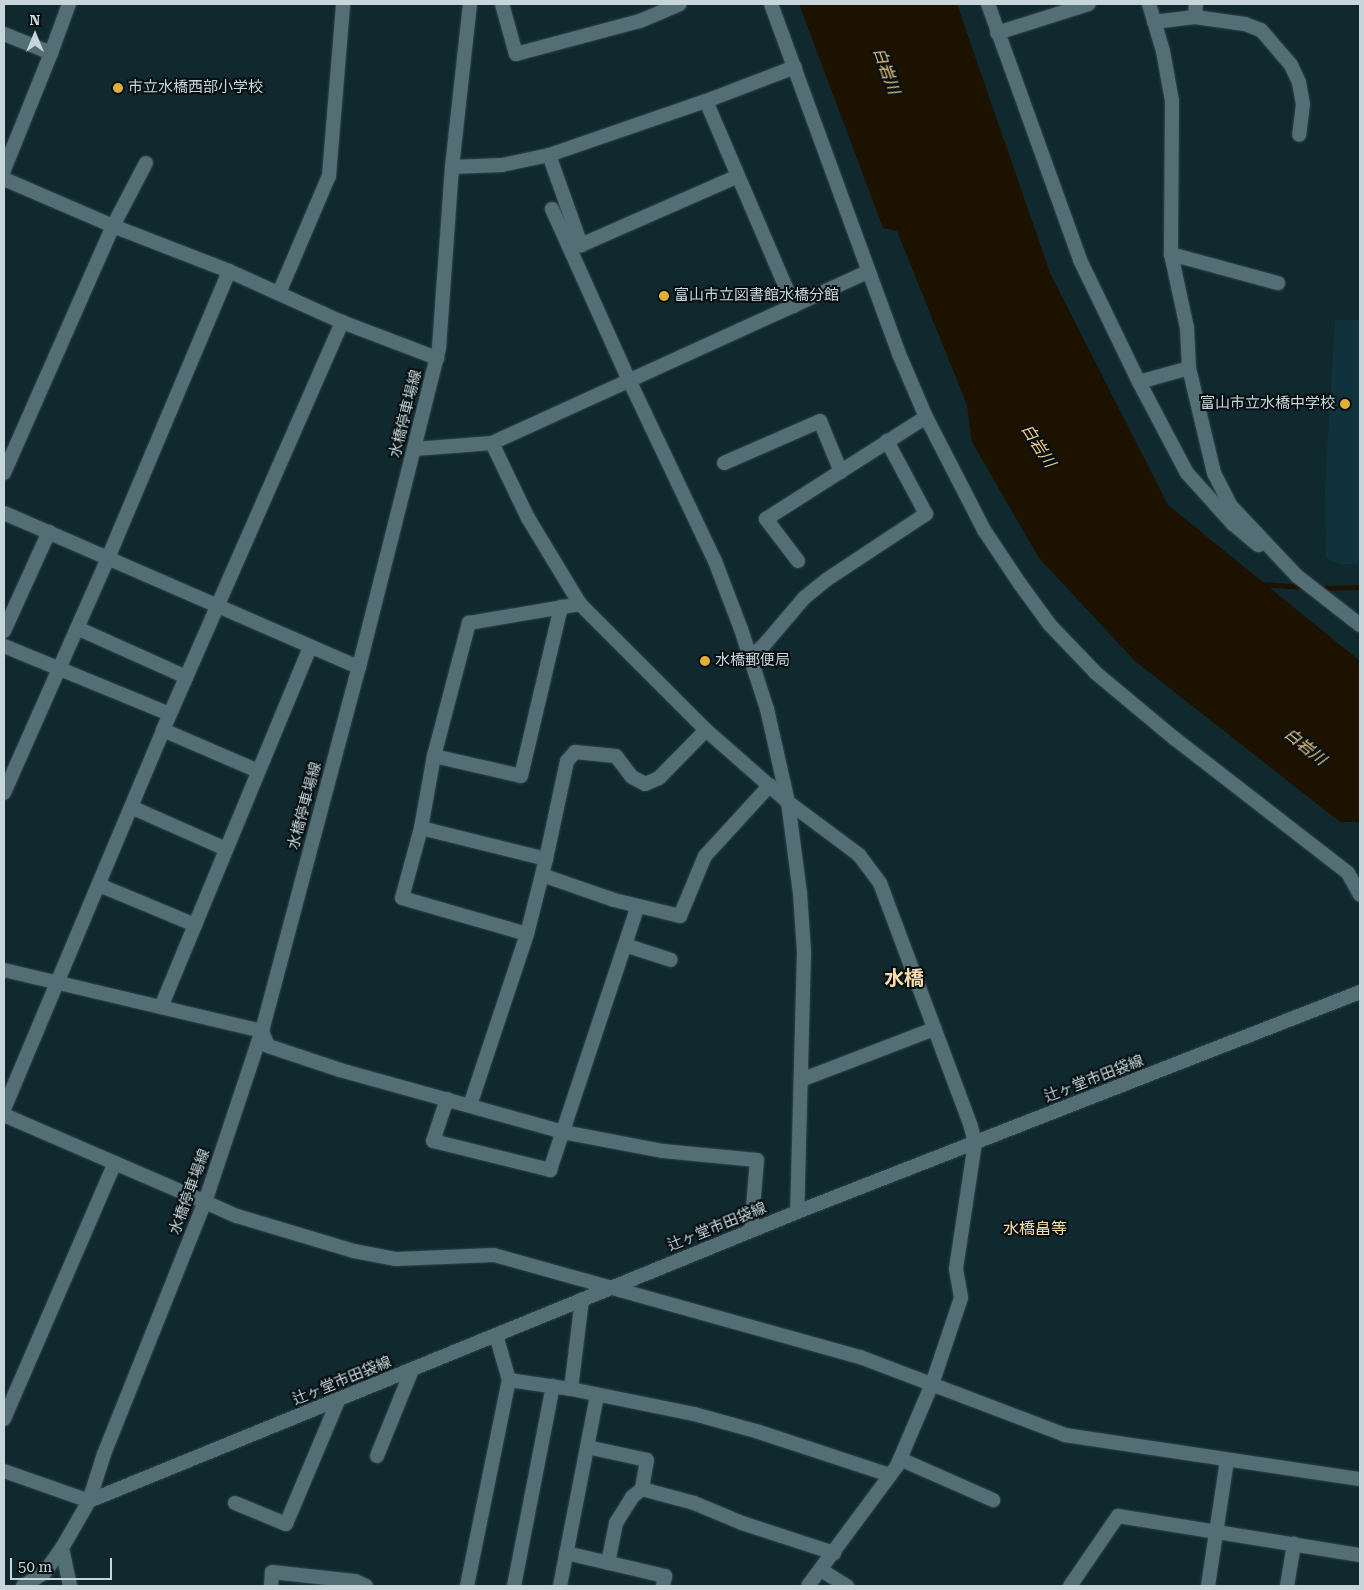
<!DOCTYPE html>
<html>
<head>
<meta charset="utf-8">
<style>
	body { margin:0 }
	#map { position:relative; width:1364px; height:1590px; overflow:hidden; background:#10292f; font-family:"Roboto Serif","Noto Sans JP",serif }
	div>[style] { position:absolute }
	.built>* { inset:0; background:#0f323c }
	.water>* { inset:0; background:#1d1200 }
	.stream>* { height:4.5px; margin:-2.25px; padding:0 2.25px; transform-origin:2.25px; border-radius:2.25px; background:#1d1200 }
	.roads { filter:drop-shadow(0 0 1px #34444a) drop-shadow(0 0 1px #34444a) }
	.minor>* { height:14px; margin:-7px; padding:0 7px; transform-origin:7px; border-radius:7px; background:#546e76 }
	.tertiary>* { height:14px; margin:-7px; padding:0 7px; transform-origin:7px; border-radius:7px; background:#546e76 }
	.secondary>* { height:14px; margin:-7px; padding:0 7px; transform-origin:7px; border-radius:7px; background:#546e76 }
	.dots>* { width:14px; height:14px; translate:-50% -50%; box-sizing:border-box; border:2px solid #061013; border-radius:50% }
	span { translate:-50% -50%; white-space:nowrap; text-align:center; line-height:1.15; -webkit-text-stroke:4px #061013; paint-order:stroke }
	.poi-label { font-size:15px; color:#c8d6db }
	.left { translate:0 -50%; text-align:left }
	.right { translate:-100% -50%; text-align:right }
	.street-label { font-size:15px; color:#c8d6db }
	.water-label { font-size:16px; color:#f0cb83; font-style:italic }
	.neighbourhood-label { font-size:16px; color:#fcdda5 }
	.district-label { font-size:20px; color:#fcdda5; font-weight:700 }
	.frame { position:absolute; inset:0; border:5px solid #c8d6db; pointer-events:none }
	.north { position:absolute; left:10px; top:10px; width:50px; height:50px; -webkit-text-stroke:4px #061013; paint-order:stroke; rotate:0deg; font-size:14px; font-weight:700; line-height:20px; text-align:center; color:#c8d6db }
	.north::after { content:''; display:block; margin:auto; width:18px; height:22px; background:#c8d6db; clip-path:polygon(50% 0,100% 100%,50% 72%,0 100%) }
	.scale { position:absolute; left:10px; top:1558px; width:102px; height:22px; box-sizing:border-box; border:2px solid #c8d6db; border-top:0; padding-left:6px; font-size:15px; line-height:18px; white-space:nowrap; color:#c8d6db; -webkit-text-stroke:4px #061013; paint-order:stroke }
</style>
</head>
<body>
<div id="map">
	<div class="built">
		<i style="clip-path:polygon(1335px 320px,1360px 320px,1360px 564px,1339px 564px,1326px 558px,1325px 487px)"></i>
	</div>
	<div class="water">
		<i style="clip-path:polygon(799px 4px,957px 4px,1050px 273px,1168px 505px,1360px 661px,1360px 825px,1357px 822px,1340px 822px,1135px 661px,1039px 558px,972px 442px,967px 405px,897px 231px,883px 228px)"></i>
	</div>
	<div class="stream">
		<i style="left:1262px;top:584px;width:42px;rotate:4.1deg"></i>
		<i style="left:1319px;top:588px;width:41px;rotate:-1.4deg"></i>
	</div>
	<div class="roads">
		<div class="minor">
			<i style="left:502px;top:4px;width:52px;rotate:74.4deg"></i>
			<i style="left:516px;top:54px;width:128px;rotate:-14.9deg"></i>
			<i style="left:640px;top:21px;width:43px;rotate:-23deg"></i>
			<i style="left:771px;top:4px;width:373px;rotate:69.9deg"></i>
			<i style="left:899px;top:354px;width:69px;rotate:66.8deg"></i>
			<i style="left:926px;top:417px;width:127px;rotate:62.8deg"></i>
			<i style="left:984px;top:530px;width:65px;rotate:56.3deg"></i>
			<i style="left:1020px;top:584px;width:51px;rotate:53.8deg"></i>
			<i style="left:1050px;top:625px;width:66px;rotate:46.2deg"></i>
			<i style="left:1096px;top:673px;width:102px;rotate:39.8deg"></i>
			<i style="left:1174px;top:738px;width:220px;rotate:37.8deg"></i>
			<i style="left:1348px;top:873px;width:25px;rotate:61deg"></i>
			<i style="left:988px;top:4px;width:272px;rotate:70.2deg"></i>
			<i style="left:1080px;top:260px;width:136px;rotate:64.2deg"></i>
			<i style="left:1139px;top:382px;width:52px;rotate:-15.6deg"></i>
			<i style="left:1149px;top:4px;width:49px;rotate:73.4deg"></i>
			<i style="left:1163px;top:51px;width:51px;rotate:79.8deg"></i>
			<i style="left:1172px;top:101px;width:153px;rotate:90.4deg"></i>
			<i style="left:1171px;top:254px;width:76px;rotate:77.8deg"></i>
			<i style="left:1187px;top:328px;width:40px;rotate:87.1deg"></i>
			<i style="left:1189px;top:368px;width:108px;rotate:76.6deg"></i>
			<i style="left:1214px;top:473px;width:36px;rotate:63deg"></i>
			<i style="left:1230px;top:505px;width:98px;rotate:46.7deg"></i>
			<i style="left:1297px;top:576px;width:80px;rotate:37.9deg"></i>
			<i style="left:1195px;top:17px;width:50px;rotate:8deg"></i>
			<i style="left:1245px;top:24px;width:17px;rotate:21deg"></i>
			<i style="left:1261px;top:30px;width:46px;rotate:49.4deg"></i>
			<i style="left:1291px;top:65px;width:19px;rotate:65deg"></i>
			<i style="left:1299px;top:82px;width:22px;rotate:80deg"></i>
			<i style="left:1303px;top:104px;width:31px;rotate:97deg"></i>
			<i style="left:1154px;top:22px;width:41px;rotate:-7deg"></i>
			<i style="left:1195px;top:17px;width:13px;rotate:-86deg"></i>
			<i style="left:997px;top:33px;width:96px;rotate:-17.5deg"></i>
			<i style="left:4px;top:34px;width:51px;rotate:22deg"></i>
			<i style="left:51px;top:53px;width:52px;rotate:-69.8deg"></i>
			<i style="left:706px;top:101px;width:223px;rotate:66.8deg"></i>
			<i style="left:549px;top:155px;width:96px;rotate:70.4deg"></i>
			<i style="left:581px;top:245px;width:171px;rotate:-23.7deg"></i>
			<i style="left:452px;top:167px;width:50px;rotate:-2.3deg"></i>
			<i style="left:502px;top:165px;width:48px;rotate:-12deg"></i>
			<i style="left:549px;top:155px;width:166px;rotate:-19deg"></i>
			<i style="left:706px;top:101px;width:95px;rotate:-20.9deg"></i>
			<i style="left:4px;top:170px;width:126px;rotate:-68.1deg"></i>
			<i style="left:4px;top:179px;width:119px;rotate:23.3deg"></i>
			<i style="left:113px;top:226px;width:124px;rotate:21.2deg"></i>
			<i style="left:229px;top:271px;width:124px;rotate:24.3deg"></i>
			<i style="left:342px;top:322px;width:102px;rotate:20.8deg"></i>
			<i style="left:552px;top:209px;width:188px;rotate:65.8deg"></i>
			<i style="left:1171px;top:254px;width:111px;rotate:15.2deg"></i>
			<i style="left:279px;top:293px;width:127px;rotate:-66.9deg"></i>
			<i style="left:329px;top:176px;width:173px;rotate:-85.3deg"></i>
			<i style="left:1139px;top:382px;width:103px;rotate:62.2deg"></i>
			<i style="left:1187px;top:473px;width:69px;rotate:48deg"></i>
			<i style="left:1233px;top:524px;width:33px;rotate:40deg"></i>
			<i style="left:492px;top:443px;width:83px;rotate:64.4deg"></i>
			<i style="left:528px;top:518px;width:100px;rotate:58.8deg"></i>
			<i style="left:580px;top:604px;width:178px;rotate:45deg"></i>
			<i style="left:706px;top:730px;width:109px;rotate:41.3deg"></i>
			<i style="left:788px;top:802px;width:89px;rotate:36.7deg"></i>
			<i style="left:859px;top:855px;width:35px;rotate:53deg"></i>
			<i style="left:880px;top:883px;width:260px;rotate:69.5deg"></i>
			<i style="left:971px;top:1127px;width:16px;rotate:76deg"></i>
			<i style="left:975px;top:1143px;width:127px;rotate:98.6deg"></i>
			<i style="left:956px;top:1269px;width:29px;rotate:80deg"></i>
			<i style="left:961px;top:1298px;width:91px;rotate:108.6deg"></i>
			<i style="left:932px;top:1384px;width:89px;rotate:113.1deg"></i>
			<i style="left:897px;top:1466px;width:149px;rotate:126.6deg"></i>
			<i style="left:724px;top:463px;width:105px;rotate:-23.6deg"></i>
			<i style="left:820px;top:421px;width:55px;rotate:67.6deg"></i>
			<i style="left:4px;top:473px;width:270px;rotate:-66.2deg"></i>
			<i style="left:113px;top:226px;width:71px;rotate:-62.4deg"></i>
			<i style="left:4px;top:513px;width:387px;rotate:23.5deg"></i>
			<i style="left:798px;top:561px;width:53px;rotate:-127.3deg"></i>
			<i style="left:766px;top:519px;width:190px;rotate:-32.5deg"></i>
			<i style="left:77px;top:628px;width:120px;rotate:24.2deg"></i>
			<i style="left:4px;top:631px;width:109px;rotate:-65.6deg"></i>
			<i style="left:4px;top:646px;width:179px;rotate:22.3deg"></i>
			<i style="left:751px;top:657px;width:19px;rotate:-43deg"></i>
			<i style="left:765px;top:644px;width:60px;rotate:-49.7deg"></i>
			<i style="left:804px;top:598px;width:28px;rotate:-39deg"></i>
			<i style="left:826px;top:580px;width:120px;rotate:-33.4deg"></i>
			<i style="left:926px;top:514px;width:83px;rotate:-118.1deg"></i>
			<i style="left:163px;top:730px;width:103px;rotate:23.3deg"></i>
			<i style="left:434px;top:756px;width:89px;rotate:12.9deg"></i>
			<i style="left:521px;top:776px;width:174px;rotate:-76.7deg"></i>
			<i style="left:4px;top:793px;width:257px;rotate:-66.1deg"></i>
			<i style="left:108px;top:558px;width:311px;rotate:-67.1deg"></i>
			<i style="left:131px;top:807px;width:104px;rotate:23.9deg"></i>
			<i style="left:421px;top:828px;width:129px;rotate:13.9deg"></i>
			<i style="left:546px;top:859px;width:77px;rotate:104.2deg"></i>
			<i style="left:527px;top:934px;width:180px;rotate:108.4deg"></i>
			<i style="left:546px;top:859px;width:100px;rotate:-77.9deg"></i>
			<i style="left:567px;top:761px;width:12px;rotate:-48deg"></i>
			<i style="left:575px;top:752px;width:41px;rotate:5.6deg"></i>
			<i style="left:616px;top:756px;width:26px;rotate:53deg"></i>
			<i style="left:632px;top:777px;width:15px;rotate:28deg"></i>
			<i style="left:645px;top:784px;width:15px;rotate:-23deg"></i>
			<i style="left:659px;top:778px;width:67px;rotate:-45.6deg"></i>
			<i style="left:542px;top:875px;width:76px;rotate:19.1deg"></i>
			<i style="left:614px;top:900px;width:68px;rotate:13.6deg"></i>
			<i style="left:680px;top:916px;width:65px;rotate:-67.4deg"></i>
			<i style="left:705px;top:856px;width:96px;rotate:-47.5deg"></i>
			<i style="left:99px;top:885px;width:104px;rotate:22.6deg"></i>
			<i style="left:527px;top:934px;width:130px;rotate:-163.9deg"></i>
			<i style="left:402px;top:898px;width:73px;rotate:-74.8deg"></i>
			<i style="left:421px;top:828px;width:73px;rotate:-79.8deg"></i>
			<i style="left:434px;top:756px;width:138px;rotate:-75.3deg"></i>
			<i style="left:469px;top:623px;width:113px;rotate:-9.7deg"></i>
			<i style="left:625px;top:945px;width:48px;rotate:18.1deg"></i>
			<i style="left:4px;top:970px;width:265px;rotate:13.3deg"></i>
			<i style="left:262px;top:1031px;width:16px;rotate:68deg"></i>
			<i style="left:268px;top:1046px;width:76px;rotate:18.4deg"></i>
			<i style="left:340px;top:1070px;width:231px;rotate:15.5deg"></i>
			<i style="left:563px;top:1132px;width:102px;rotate:10.8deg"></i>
			<i style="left:663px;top:1151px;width:94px;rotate:5.5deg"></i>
			<i style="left:757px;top:1160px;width:71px;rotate:94.8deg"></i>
			<i style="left:161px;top:1007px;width:390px;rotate:-67.5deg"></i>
			<i style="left:801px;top:1080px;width:142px;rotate:-21deg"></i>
			<i style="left:447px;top:1099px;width:44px;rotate:108.4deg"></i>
			<i style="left:433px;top:1141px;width:121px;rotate:13.9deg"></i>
			<i style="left:550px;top:1170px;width:278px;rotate:-71.6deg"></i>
			<i style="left:4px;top:1109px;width:411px;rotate:-67.2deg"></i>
			<i style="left:163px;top:730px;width:446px;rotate:-66.3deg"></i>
			<i style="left:205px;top:1202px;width:35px;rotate:24deg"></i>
			<i style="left:237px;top:1216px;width:122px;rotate:16.7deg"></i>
			<i style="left:354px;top:1251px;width:43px;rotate:10.8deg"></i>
			<i style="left:396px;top:1259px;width:98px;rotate:-2.3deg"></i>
			<i style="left:494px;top:1255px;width:380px;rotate:15.6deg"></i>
			<i style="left:860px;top:1357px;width:219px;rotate:20.8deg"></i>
			<i style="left:1065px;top:1435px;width:298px;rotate:8.5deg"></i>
			<i style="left:509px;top:1380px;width:63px;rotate:8.3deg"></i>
			<i style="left:571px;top:1389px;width:126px;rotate:11.5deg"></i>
			<i style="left:694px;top:1414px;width:64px;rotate:15.3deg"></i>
			<i style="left:756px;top:1431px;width:141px;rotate:18.2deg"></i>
			<i style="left:571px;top:1389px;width:90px;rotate:-83deg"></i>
			<i style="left:4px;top:1419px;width:279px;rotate:-66.6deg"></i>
			<i style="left:587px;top:1447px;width:61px;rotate:12.2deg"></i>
			<i style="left:647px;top:1460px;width:29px;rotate:100deg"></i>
			<i style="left:642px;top:1489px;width:54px;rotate:15.1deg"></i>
			<i style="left:694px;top:1503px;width:52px;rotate:22.6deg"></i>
			<i style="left:742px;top:1523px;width:97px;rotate:18.1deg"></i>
			<i style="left:377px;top:1456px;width:93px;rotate:-67.9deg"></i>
			<i style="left:900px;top:1459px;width:102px;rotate:23.8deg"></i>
			<i style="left:4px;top:1471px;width:90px;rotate:19.4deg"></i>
			<i style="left:235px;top:1503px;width:55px;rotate:22.4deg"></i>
			<i style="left:286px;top:1524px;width:134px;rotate:-67.1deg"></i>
			<i style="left:566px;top:1553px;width:102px;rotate:13.1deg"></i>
			<i style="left:665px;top:1576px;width:10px;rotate:101deg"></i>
			<i style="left:608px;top:1563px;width:41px;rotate:-78.7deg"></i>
			<i style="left:616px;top:1523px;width:31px;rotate:-58deg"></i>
			<i style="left:632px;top:1497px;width:13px;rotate:-39deg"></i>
			<i style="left:821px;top:1570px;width:31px;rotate:32deg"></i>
			<i style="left:271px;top:1586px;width:14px;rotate:-86deg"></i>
			<i style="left:272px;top:1572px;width:83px;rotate:6.2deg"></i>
			<i style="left:355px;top:1581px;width:12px;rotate:24deg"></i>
			<i style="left:467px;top:1586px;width:210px;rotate:-78.5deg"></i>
			<i style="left:509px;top:1380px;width:47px;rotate:-106.1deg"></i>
			<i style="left:514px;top:1586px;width:204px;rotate:-79deg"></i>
			<i style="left:560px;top:1586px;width:195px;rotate:-79deg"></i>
			<i style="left:1070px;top:1586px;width:85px;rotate:-55.6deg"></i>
			<i style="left:1118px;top:1516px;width:245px;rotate:9.2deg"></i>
			<i style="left:1208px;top:1586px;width:126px;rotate:-81.4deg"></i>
			<i style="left:1287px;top:1586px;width:43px;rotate:-80.5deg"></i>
		</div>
		<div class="tertiary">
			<i style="left:629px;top:380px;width:200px;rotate:64.6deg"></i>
			<i style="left:715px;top:561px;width:73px;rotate:69.1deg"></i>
			<i style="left:741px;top:629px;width:84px;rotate:72deg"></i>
			<i style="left:767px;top:709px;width:95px;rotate:77.3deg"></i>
			<i style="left:788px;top:802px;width:92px;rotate:82.5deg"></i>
			<i style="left:800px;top:893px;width:59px;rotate:86.1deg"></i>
			<i style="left:804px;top:952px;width:260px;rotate:91.5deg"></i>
			<i style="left:415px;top:449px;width:77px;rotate:-4.5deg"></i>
			<i style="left:492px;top:443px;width:413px;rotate:-24.5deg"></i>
			<i style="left:4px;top:1115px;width:219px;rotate:23.4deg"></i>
		</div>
		<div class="secondary">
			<i style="left:89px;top:1501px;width:765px;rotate:-22.2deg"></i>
			<i style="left:797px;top:1212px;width:604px;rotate:-21.34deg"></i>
			<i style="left:62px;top:1548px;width:39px;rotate:78deg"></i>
			<i style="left:23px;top:1586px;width:26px;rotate:-32deg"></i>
			<i style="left:45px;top:1572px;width:29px;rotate:-55deg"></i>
			<i style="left:62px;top:1548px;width:54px;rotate:-60.1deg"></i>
			<i style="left:89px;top:1501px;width:49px;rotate:-72.3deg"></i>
			<i style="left:104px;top:1454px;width:271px;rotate:-68.2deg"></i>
			<i style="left:205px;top:1202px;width:180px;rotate:-71.6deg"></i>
			<i style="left:262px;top:1031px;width:377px;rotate:-75.1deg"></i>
			<i style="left:359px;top:667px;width:329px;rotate:-75.9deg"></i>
			<i style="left:439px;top:348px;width:181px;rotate:-85.9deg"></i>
			<i style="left:452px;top:167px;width:164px;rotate:-83.7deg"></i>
		</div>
	</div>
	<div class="dots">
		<i style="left:118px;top:88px;background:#e4ad35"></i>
		<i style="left:664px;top:296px;background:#e4ad35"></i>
		<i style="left:1345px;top:404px;background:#e4ad35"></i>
		<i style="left:705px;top:661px;background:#e4ad35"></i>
	</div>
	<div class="poi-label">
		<span class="left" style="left:128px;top:88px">市立水橋西部小学校</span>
		<span class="left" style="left:674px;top:296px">富山市立図書館水橋分館</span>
		<span class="right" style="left:1335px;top:404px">富山市立水橋中学校</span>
		<span class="left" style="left:715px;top:661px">水橋郵便局</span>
	</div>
	<div class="street-label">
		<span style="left:406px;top:414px;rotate:-76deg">水橋停車場線</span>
		<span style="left:305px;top:806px;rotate:-75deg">水橋停車場線</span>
		<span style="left:1094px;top:1079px;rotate:-21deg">辻ヶ堂市田袋線</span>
		<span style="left:190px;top:1192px;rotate:-70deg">水橋停車場線</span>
		<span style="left:717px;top:1227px;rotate:-22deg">辻ヶ堂市田袋線</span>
		<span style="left:342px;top:1381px;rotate:-22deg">辻ヶ堂市田袋線</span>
	</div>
	<div class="water-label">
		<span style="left:886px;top:71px;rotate:70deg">白岩川</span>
		<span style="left:1038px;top:446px;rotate:57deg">白岩川</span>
		<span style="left:1305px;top:747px;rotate:39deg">白岩川</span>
	</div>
	<div class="neighbourhood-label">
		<span style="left:1035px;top:1229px">水橋畠等</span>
	</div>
	<div class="district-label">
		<span style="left:904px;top:978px">水橋</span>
	</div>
	<div class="frame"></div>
	<div class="north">N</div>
	<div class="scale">50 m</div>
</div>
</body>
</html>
